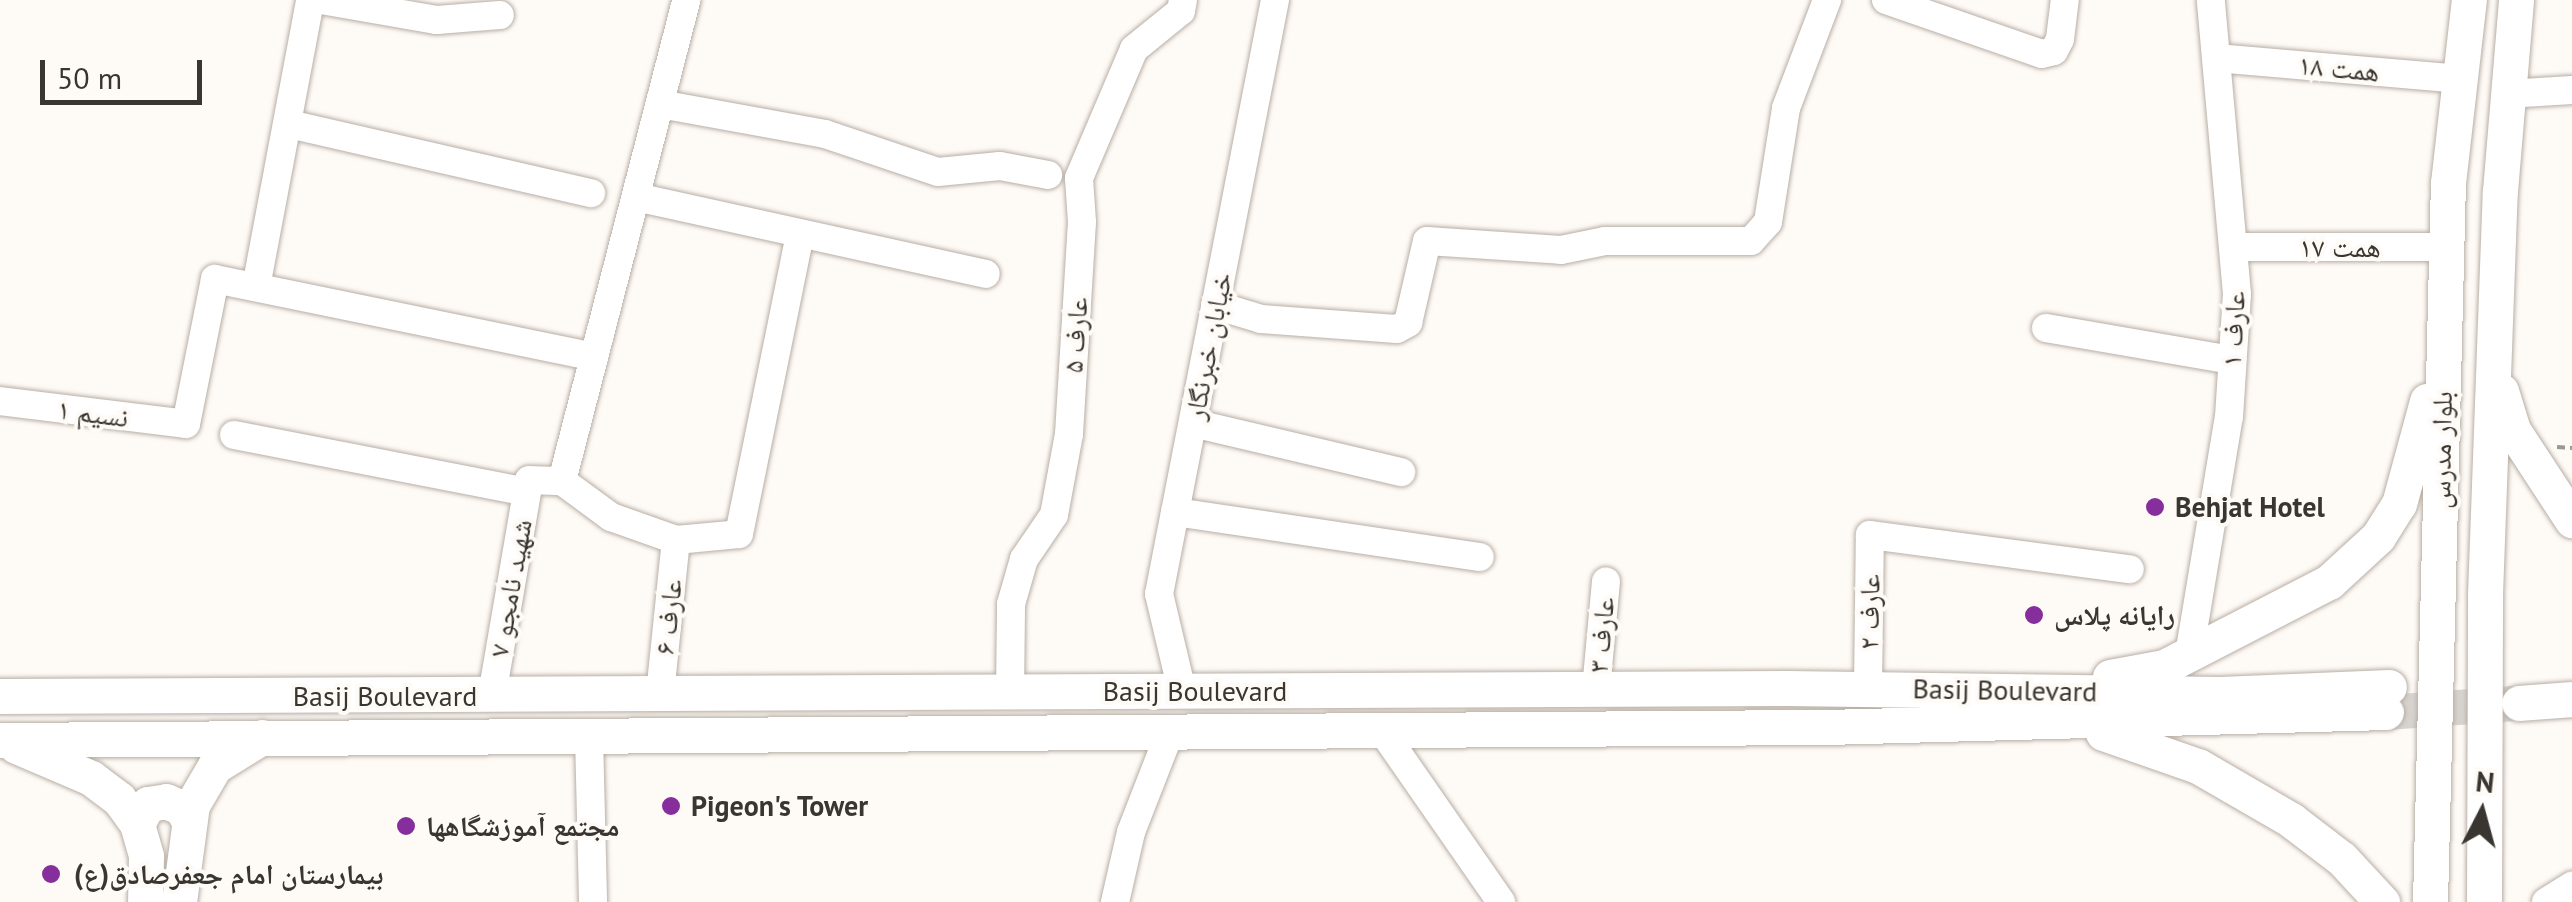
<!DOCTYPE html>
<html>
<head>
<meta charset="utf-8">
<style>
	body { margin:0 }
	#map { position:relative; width:2572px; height:902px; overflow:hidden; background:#fefaf6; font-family:"PT Sans","Noto Naskh Arabic",sans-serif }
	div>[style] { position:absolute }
	.major-tunnel>* { height:35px; margin-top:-17.5px; transform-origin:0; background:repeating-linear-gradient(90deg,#d7d3cf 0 35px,transparent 0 53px) }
	.path>* { height:4px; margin-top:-2px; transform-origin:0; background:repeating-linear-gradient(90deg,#9b9793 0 8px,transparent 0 13px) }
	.roads { filter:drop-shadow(0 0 2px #b8aea4) drop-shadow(0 0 2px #b8aea4) }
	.minor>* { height:28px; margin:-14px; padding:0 14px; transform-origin:14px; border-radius:14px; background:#fff }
	.major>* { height:35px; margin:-17.5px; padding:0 17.5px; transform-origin:17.5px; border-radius:17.5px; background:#fff }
	.dots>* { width:28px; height:28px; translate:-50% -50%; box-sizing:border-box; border:5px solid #fefaf6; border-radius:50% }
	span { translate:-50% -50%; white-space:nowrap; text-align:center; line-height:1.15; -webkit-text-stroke:8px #fefaf6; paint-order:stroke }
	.street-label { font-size:28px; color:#393531 }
	.poi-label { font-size:28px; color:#393531; font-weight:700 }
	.left { translate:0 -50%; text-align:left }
	.north { position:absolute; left:2432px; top:762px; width:100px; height:100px; -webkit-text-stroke:8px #fefaf6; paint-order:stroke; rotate:6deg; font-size:28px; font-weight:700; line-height:40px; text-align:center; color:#393531 }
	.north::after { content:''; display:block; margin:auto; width:35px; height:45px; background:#393531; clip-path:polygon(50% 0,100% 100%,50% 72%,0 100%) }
	.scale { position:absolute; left:40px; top:60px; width:162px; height:45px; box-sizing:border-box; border:5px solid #393531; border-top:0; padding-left:12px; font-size:30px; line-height:35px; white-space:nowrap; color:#393531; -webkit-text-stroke:8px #fefaf6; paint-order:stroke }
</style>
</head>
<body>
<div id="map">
	<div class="major-tunnel">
		<i style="left:2386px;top:712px;width:129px;rotate:-4deg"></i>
	</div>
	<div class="path">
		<i style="left:2557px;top:447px;width:15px;rotate:4deg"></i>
	</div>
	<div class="roads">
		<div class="minor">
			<i style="left:321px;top:0;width:118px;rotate:9.8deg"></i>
			<i style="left:437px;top:20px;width:63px;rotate:-4.5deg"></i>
			<i style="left:1886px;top:0;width:165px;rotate:19.1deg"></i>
			<i style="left:2042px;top:54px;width:12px;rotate:-14deg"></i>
			<i style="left:2054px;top:51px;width:13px;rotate:-63deg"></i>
			<i style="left:2060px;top:39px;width:39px;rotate:-83deg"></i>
			<i style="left:2216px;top:58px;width:246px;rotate:4.9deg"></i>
			<i style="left:2507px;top:94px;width:65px;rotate:-3.5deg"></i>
			<i style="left:660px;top:104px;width:168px;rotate:10.3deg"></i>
			<i style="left:825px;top:134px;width:119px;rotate:18.6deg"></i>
			<i style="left:938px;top:172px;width:62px;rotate:-5.5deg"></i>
			<i style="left:1000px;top:166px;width:49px;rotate:10.6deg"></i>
			<i style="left:289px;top:124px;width:310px;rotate:12.9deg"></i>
			<i style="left:636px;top:197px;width:358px;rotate:12.4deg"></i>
			<i style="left:2233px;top:247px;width:213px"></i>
			<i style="left:256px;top:287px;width:292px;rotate:-79.3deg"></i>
			<i style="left:1215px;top:305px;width:48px;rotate:16.9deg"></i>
			<i style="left:1261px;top:319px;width:136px;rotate:4.2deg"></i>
			<i style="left:1397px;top:329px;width:13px;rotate:-29deg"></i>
			<i style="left:1408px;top:323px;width:84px;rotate:-77deg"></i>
			<i style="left:1427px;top:241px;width:134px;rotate:3.8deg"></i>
			<i style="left:1561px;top:250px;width:45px;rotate:-11.6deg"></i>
			<i style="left:1605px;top:241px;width:146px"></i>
			<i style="left:1751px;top:241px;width:25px;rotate:-48deg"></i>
			<i style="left:1768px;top:222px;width:115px;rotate:-81deg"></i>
			<i style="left:1786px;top:108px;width:116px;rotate:-69.2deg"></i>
			<i style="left:2046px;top:328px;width:189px;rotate:9.8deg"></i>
			<i style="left:0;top:401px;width:187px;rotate:7deg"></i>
			<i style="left:186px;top:424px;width:148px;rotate:-78.7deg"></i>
			<i style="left:215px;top:279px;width:387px;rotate:11.6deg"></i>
			<i style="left:1193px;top:423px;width:214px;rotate:13.3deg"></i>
			<i style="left:234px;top:435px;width:298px;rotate:11deg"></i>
			<i style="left:562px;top:481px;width:61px;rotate:36.3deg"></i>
			<i style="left:611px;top:517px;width:69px;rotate:19.5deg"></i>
			<i style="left:676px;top:540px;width:63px;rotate:-5.4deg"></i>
			<i style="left:739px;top:534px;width:306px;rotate:-78.5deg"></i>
			<i style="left:1175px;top:512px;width:308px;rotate:8.4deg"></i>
			<i style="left:2189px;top:655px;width:241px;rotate:-80.5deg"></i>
			<i style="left:2229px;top:417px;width:123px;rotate:-86.3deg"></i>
			<i style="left:2237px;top:294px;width:295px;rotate:-95.1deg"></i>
			<i style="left:1868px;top:688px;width:153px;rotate:-89.3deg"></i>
			<i style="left:1870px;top:535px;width:262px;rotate:7.5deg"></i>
			<i style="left:1596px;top:689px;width:108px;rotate:-84.7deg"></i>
			<i style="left:1182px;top:691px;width:100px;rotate:-103.3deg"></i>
			<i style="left:1159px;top:594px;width:605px;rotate:-78.95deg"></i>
			<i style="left:1010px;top:692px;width:88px;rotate:-89.3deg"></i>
			<i style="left:1011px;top:604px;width:47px;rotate:-73.9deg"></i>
			<i style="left:1024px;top:559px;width:53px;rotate:-55.7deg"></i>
			<i style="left:1054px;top:515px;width:82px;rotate:-79.5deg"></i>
			<i style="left:1069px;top:434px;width:212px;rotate:-86.5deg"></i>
			<i style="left:1082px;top:222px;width:44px;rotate:-93.9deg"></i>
			<i style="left:1079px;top:178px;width:140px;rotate:-66.9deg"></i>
			<i style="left:1134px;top:49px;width:60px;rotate:-39deg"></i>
			<i style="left:1181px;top:11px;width:11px;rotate:-80deg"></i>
			<i style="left:660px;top:694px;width:155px;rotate:-84.1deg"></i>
			<i style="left:492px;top:695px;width:218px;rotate:-80.2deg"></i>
			<i style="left:529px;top:480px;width:33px;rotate:2deg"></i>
			<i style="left:562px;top:481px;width:497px;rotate:-75.5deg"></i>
			<i style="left:1383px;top:732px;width:207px;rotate:55.2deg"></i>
			<i style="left:589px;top:736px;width:166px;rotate:88.6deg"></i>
			<i style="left:1115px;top:902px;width:72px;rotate:-77.1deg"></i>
			<i style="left:1131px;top:832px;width:107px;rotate:-68.7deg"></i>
			<i style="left:2546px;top:902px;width:31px;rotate:-32deg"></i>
		</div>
		<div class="major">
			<i style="left:2501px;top:391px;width:41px;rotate:72.9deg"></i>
			<i style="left:2513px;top:430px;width:108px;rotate:56.8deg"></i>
			<i style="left:2110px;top:677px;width:55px;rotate:-10.5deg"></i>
			<i style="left:2164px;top:667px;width:186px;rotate:-27.3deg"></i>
			<i style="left:2329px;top:582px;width:67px;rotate:-42.6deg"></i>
			<i style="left:2378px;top:537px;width:39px;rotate:-58deg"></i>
			<i style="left:2399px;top:504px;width:107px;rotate:-74.8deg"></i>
			<i style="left:0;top:696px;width:1787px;rotate:-0.26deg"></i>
			<i style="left:1787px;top:688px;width:433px;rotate:0.8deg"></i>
			<i style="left:2220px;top:694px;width:169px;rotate:-2.4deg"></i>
			<i style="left:2519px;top:703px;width:53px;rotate:-4.3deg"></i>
			<i style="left:2103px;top:733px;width:101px;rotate:19.2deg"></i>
			<i style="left:2198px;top:766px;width:108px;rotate:30.1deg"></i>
			<i style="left:2291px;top:820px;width:64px;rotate:37.4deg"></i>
			<i style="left:2342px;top:859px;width:59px;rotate:47.1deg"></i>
			<i style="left:0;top:740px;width:1826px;rotate:-0.41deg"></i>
			<i style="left:1826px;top:727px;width:560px;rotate:-1.53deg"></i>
			<i style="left:16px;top:746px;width:82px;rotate:23.1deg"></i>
			<i style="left:91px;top:778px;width:35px;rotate:37deg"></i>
			<i style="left:119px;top:799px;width:31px;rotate:54deg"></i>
			<i style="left:137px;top:824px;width:33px;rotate:74deg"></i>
			<i style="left:146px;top:856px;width:46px;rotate:91.2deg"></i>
			<i style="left:137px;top:824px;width:23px;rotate:-61deg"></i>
			<i style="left:148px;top:804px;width:18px;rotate:-9deg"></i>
			<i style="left:166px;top:801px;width:17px;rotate:24deg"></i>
			<i style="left:182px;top:808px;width:16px;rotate:63deg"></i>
			<i style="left:179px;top:902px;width:98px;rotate:-82.4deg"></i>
			<i style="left:192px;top:805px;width:45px;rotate:-59.5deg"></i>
			<i style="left:215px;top:766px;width:55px;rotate:-31.7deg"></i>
			<i style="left:2430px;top:902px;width:719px;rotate:-88.57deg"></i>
			<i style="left:2448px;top:183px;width:184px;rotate:-83.5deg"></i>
			<i style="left:2484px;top:902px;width:308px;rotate:-89.8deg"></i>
			<i style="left:2485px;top:594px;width:403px;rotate:-87.9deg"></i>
			<i style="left:2500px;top:191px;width:192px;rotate:-85.2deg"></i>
		</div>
	</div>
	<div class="dots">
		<i style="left:2155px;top:507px;background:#862f9c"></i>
		<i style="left:2034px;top:615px;background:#862f9c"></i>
		<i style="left:671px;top:806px;background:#862f9c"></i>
		<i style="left:406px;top:826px;background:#862f9c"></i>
		<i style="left:51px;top:874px;background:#862f9c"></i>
	</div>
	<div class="street-label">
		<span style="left:2339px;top:68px;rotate:5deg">همت ۱۸</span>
		<span style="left:2340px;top:247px">همت ۱۷</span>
		<span style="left:2233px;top:329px;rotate:-87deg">عارف ۱</span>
		<span style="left:1075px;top:335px;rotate:-86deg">عارف ۵</span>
		<span style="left:1208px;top:346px;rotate:-79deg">خیابان خبرنگار</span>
		<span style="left:93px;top:413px;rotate:7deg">نسیم ۱</span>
		<span style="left:2441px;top:450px;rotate:-89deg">بلوار مدرس</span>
		<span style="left:510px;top:588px;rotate:-80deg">شهید نامجو ۷</span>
		<span style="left:1869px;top:612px;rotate:-89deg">عارف ۲</span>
		<span style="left:668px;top:617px;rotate:-84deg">عارف ۶</span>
		<span style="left:1601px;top:635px;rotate:-85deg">عارف ۳</span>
		<span style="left:2005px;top:690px;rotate:1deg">Basij Boulevard</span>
		<span style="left:1195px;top:691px">Basij Boulevard</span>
		<span style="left:385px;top:696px">Basij Boulevard</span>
	</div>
	<div class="poi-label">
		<span class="left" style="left:2175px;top:507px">Behjat Hotel</span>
		<span class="left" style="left:2054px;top:615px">رایانه پلاس</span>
		<span class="left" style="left:691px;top:806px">Pigeon's Tower</span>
		<span class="left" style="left:426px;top:826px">مجتمع آموزشگاهها</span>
		<span class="left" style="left:74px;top:874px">بیمارستان امام جعفرصادق(ع)</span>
	</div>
	<div class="north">N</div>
	<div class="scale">50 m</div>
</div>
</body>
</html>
